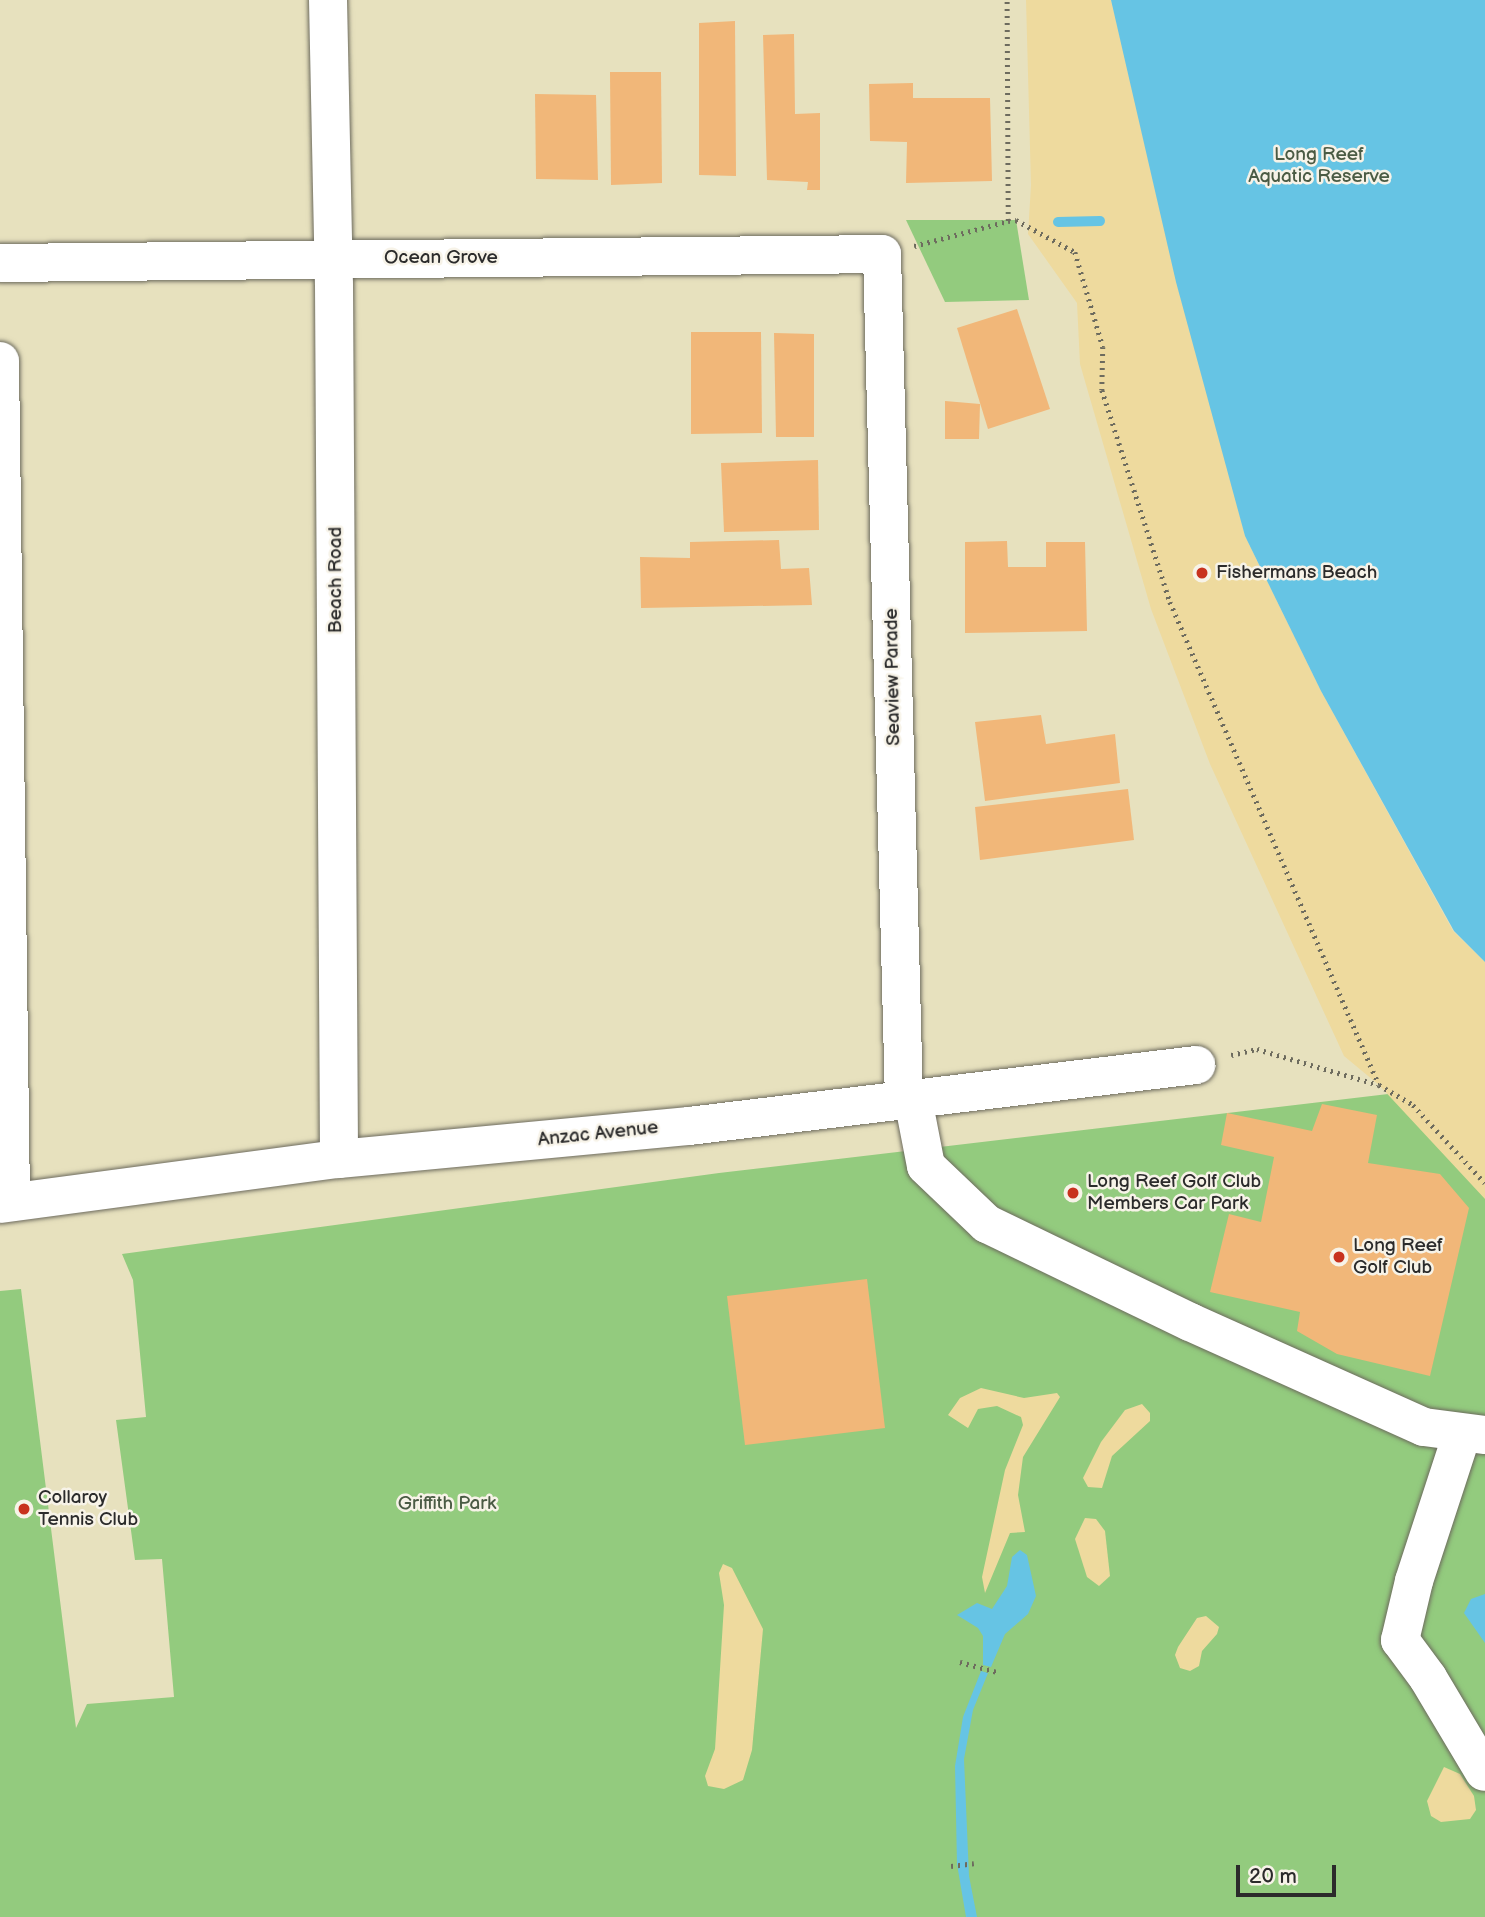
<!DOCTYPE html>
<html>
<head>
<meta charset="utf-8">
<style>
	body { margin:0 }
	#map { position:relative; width:1485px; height:1917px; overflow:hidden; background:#e7e1be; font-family:"Balsamiq Sans",sans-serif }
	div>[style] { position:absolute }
	.green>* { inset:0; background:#93cb7e }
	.sand>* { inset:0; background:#eeda9e }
	.water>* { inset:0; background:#66c4e4 }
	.stream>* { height:10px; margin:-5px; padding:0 5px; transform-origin:5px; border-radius:5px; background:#66c4e4 }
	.building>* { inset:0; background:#f1b779 }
	.path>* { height:4.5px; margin-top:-2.25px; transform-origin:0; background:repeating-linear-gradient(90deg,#6d6b5e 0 2px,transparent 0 7px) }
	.roads { filter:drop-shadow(0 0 2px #6d6b5e) drop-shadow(0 0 2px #6d6b5e) }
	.minor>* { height:38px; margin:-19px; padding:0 19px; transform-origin:19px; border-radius:19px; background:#fff }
	.dots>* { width:19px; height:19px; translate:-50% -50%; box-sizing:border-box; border:4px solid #f7f3e8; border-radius:50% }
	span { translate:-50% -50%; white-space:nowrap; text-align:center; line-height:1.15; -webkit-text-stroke:5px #f7f3e8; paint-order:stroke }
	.park-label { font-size:19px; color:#4a5b44 }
	.street-label { font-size:19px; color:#2b2b2b }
	.poi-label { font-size:19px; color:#2b2b2b }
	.left { translate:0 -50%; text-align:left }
	.scale { position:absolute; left:1236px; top:1865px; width:100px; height:32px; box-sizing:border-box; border:4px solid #2b2b2b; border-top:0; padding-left:9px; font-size:21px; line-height:24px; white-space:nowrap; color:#2b2b2b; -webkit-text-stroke:5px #f7f3e8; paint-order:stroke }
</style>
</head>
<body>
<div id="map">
	<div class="green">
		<i style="clip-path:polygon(906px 220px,1016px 220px,1029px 300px,945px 302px)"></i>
		<i style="clip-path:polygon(1481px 1083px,1485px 1088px,1485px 1917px,0 1917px,0 1291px,21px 1289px,76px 1728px,87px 1704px,174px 1697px,162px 1559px,135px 1560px,116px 1420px,146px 1417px,133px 1280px,122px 1254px,719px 1173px)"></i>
	</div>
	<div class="sand">
		<i style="clip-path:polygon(1026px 0,1111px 0,1245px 536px,1321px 691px,1453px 931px,1485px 962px,1485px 1199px,1379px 1085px,1344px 1056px,1210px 764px,1151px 609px,1080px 364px,1077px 303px,1028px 234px,1031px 185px)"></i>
		<i style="clip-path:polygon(981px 1388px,1024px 1398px,1057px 1393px,1060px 1397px,1023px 1457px,1018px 1495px,1025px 1532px,1010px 1533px,985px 1593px,982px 1577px,1005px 1470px,1023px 1425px,1021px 1417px,997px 1406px,978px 1409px,968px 1428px,948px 1415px,960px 1398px)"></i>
		<i style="clip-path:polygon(1142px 1404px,1150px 1413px,1150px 1421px,1112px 1456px,1102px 1488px,1088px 1487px,1083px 1478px,1101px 1442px,1125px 1410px)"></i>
		<i style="clip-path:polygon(1085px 1518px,1096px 1519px,1105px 1531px,1110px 1576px,1099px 1586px,1087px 1577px,1075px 1539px)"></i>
		<i style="clip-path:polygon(723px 1564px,732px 1568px,763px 1629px,752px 1750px,743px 1780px,724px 1789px,708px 1786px,705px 1776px,715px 1749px,724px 1605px,719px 1573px)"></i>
		<i style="clip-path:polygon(1206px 1616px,1219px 1627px,1217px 1634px,1202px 1651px,1199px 1666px,1190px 1671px,1180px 1668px,1175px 1655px,1178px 1647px,1197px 1618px)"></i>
		<i style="clip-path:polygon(1444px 1767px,1460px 1774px,1474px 1796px,1476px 1810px,1470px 1819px,1441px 1822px,1431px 1816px,1427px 1801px)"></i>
	</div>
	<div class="water">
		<i style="clip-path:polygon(1111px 0,1485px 0,1485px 962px,1454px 931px,1321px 691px,1245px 536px,1176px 282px)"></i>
		<i style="clip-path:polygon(1020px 1550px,1027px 1555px,1036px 1596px,1028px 1614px,1005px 1634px,991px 1667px,983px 1665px,983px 1636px,978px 1628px,957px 1615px,977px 1603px,992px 1609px,1007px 1586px,1012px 1557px)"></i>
		<i style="clip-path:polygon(1485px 1594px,1485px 1643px,1464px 1613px,1471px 1599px)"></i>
		<i style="clip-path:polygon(981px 1671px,988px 1673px,973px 1710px,964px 1759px,969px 1876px,977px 1917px,966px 1917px,957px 1864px,955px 1766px,963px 1717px)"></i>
	</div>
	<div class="stream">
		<i style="left:1058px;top:222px;width:42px;rotate:-1.4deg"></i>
	</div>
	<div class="building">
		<i style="clip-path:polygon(735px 21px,736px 176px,699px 175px,699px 23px)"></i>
		<i style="clip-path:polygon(794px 34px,795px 114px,820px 113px,820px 190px,807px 190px,808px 182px,767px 180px,763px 35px)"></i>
		<i style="clip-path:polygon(610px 72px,661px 72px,662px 183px,611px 185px)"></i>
		<i style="clip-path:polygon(913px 83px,913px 98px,990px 98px,992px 181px,906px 183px,907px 142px,870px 141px,869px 84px)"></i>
		<i style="clip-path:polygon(535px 94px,596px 95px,598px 180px,536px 179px)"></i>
		<i style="clip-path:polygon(1017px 309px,1050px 409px,988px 429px,957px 328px)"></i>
		<i style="clip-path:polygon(691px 332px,761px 332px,762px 433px,691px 434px)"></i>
		<i style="clip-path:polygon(774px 333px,814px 334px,814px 437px,776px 437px)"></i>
		<i style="clip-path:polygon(945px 401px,980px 404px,979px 439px,945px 439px)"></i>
		<i style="clip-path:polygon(818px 460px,819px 530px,724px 532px,721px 463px)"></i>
		<i style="clip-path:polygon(779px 540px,781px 569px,809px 568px,812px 605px,641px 608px,640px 557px,690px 558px,690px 542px)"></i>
		<i style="clip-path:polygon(1007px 541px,1008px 567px,1046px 567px,1046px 542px,1085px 542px,1087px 631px,965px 633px,965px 542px)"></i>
		<i style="clip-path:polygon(1041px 715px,1046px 744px,1115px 734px,1120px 783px,985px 801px,975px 722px)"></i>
		<i style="clip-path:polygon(1128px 789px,1134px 840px,980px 860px,975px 807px)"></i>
		<i style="clip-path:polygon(1322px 1104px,1377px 1115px,1368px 1163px,1440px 1174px,1469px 1208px,1430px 1376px,1337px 1354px,1297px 1331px,1300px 1312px,1210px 1292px,1229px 1214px,1261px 1222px,1274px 1157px,1221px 1145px,1227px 1113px,1312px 1131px)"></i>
		<i style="clip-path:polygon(867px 1279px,885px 1428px,745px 1445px,727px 1296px)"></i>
	</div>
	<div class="path">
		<i style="left:1008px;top:221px;width:8px;rotate:-7deg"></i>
		<i style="left:1016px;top:220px;width:67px;rotate:28.5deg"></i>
		<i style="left:1075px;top:252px;width:99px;rotate:73.6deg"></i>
		<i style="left:1103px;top:347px;width:43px;rotate:91.3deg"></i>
		<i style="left:1102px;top:390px;width:223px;rotate:72.2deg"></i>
		<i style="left:1170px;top:602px;width:526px;rotate:66.6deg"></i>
		<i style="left:914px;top:246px;width:97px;rotate:-14.9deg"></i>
		<i style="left:1008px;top:221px;width:221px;rotate:-90.3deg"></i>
		<i style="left:1231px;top:1055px;width:27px;rotate:-13deg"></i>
		<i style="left:1257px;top:1049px;width:127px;rotate:16.4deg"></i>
		<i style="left:1379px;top:1085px;width:39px;rotate:30deg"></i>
		<i style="left:1413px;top:1105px;width:106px;rotate:47.3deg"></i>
		<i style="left:960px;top:1662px;width:39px;rotate:15deg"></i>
		<i style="left:951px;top:1866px;width:23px;rotate:-7deg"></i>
	</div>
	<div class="roads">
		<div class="minor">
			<i style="left:328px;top:0;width:285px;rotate:88.8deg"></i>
			<i style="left:334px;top:285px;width:874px;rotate:89.67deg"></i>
			<i style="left:0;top:263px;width:882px;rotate:-0.58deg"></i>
			<i style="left:882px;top:254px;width:846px;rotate:88.51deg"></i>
			<i style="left:0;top:361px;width:841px;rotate:89.25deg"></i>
			<i style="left:913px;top:1099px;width:68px;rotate:79deg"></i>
			<i style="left:926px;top:1166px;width:84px;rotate:43.6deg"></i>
			<i style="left:987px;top:1224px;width:225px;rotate:25.8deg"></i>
			<i style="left:1190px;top:1322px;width:256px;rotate:24.2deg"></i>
			<i style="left:1424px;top:1427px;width:62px;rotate:7.5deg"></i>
			<i style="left:0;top:1204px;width:342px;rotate:-7.6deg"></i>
			<i style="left:339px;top:1159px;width:352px;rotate:-5.4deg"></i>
			<i style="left:689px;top:1126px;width:511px;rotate:-6.86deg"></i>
			<i style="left:1462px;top:1434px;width:155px;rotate:108.1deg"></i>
			<i style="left:1414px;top:1581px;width:61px;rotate:103.3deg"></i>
			<i style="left:1400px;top:1640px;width:47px;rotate:53.6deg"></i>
			<i style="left:1428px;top:1678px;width:109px;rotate:59.2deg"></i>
		</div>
	</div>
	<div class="dots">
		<i style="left:1202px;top:573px;background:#c8321e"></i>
		<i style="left:1073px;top:1193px;background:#c8321e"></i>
		<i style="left:1339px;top:1257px;background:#c8321e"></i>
		<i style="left:24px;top:1509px;background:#c8321e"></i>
	</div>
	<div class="park-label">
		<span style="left:1319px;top:166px">Long Reef<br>Aquatic Reserve</span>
		<span style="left:447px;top:1504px">Griffith Park</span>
	</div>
	<div class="street-label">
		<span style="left:441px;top:258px">Ocean Grove</span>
		<span style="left:336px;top:580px;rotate:-90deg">Beach Road</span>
		<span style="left:893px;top:677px;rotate:-91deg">Seaview Parade</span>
		<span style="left:598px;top:1134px;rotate:-6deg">Anzac Avenue</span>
	</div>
	<div class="poi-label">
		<span class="left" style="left:1216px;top:573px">Fishermans Beach</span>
		<span class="left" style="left:1087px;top:1193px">Long Reef Golf Club<br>Members Car Park</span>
		<span class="left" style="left:1353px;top:1257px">Long Reef<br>Golf Club</span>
		<span class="left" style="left:38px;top:1509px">Collaroy<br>Tennis Club</span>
	</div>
	<div class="scale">20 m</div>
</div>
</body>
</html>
